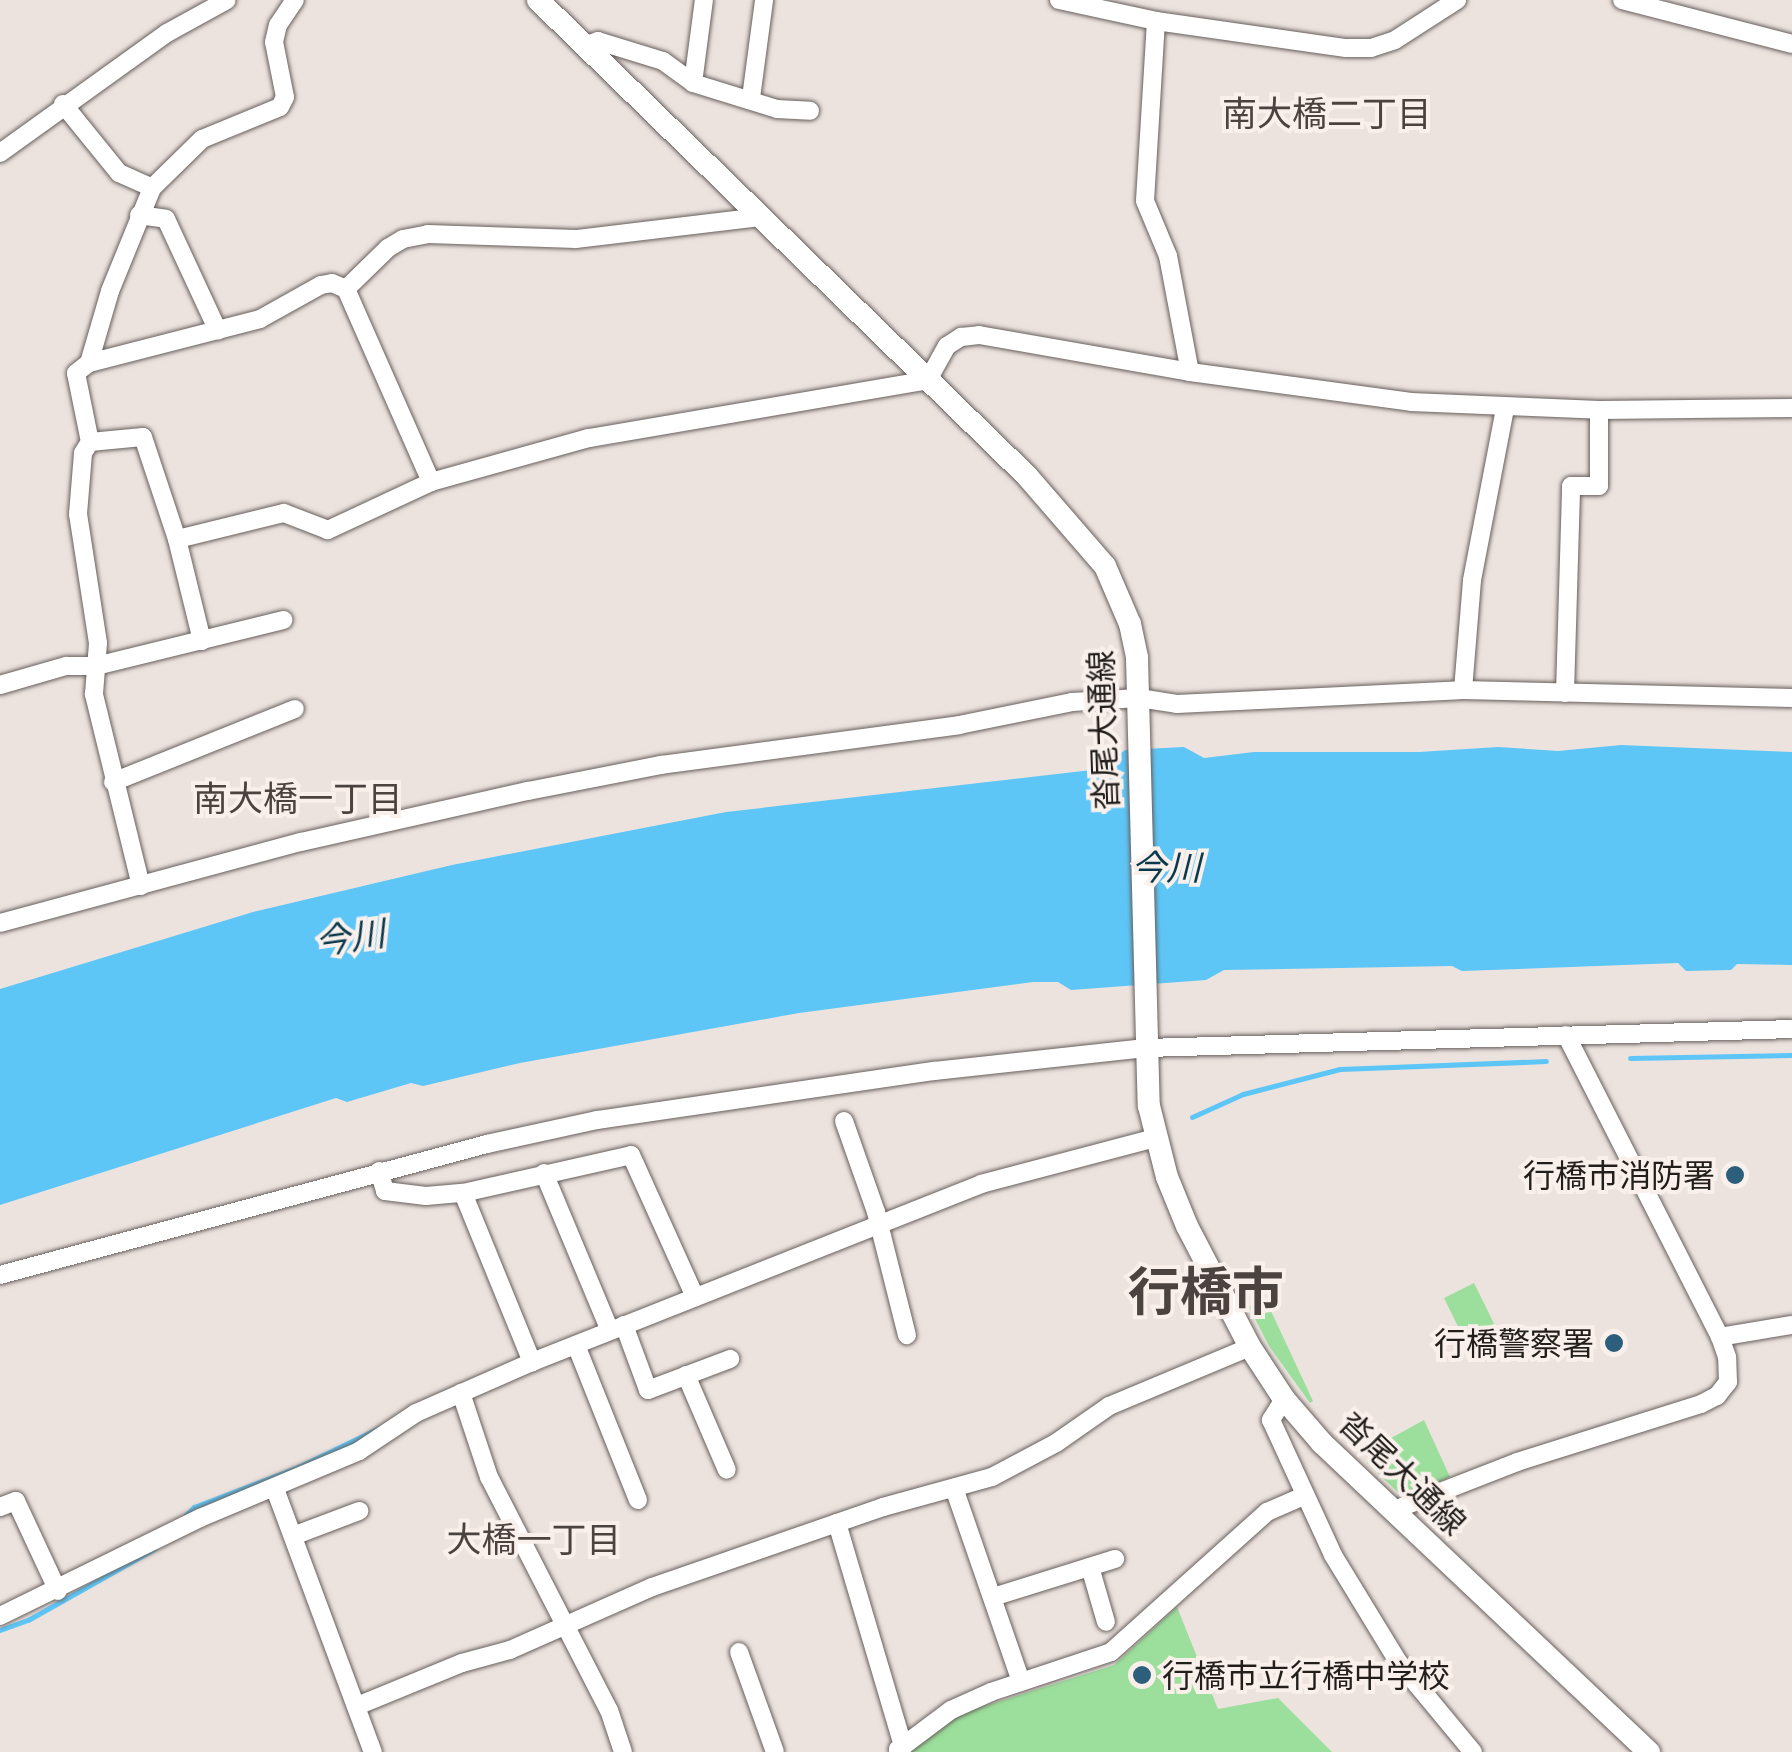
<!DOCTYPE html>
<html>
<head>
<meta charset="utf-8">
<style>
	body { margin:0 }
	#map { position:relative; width:1792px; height:1752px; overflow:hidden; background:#ece3df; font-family:Manrope,"Noto Sans JP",sans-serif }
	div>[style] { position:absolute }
	.green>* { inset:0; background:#9cdf9c }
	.water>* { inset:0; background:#5ec6f7 }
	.stream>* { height:5px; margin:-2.5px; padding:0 2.5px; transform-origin:2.5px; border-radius:2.5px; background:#5ec6f7 }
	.roads { filter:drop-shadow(0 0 2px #675f5c) drop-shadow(0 0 2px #675f5c) }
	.minor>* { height:18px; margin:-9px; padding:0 9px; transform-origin:9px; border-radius:9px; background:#fff }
	.major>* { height:22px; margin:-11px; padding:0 11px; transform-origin:11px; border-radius:11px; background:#fff }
	.dots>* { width:28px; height:28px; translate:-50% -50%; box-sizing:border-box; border:5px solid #f9f0ec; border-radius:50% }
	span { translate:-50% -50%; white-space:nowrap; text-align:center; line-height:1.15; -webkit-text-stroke:8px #f9f0ec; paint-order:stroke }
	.street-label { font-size:32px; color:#211e1c }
	.poi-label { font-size:32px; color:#211e1c }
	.right { translate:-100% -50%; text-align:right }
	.left { translate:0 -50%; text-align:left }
	.neighbourhood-label { font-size:35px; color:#4a4340 }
	.water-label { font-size:35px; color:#0a394d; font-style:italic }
	.town-label { font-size:52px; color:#4a4340; font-weight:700 }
</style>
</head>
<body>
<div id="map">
	<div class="green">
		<i style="clip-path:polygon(1474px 1283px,1505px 1346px,1475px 1361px,1444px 1298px)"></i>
		<i style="clip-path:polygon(1255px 1303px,1260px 1315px,1271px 1311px,1313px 1401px,1310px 1403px,1269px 1346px,1249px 1307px)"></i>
		<i style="clip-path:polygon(1424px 1420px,1450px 1477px,1404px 1498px,1367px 1463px,1382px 1443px)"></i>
		<i style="clip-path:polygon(1177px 1607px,1218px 1709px,1278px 1698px,1332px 1752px,911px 1752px,953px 1716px,1114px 1665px)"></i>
	</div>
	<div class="water">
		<i style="clip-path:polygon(1621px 745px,1792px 752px,1792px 965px,1737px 964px,1731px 970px,1686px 971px,1678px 963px,1462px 971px,1452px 966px,1224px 970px,1206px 980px,1071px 990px,1058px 982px,1033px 982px,799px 1013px,520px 1063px,423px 1086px,411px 1083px,347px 1102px,336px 1098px,0 1205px,0 989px,253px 912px,452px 865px,726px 812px,1100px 769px,1125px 750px,1184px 747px,1204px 758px,1254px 752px,1419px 752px,1498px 747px,1558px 751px)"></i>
	</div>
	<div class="stream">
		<i style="left:1630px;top:1058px;width:162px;rotate:-1.1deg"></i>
		<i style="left:1192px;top:1117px;width:56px;rotate:-24.3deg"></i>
		<i style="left:1243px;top:1094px;width:100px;rotate:-14.5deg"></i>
		<i style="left:1340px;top:1069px;width:206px;rotate:-2.2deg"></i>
		<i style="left:182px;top:1519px;width:17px;rotate:-45deg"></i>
		<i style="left:194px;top:1507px;width:111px;rotate:-21deg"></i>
		<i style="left:298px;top:1467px;width:90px;rotate:-25.7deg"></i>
		<i style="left:0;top:1630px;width:30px;rotate:-20deg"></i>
		<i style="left:28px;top:1620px;width:145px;rotate:-29.4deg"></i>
	</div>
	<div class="roads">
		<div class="minor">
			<i style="left:1059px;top:0;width:99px;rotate:12.2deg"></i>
			<i style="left:1156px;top:21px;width:192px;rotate:8.1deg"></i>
			<i style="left:1346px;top:48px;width:25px"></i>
			<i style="left:1371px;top:48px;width:25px;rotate:-18deg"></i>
			<i style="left:1395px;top:40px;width:74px;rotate:-32.8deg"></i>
			<i style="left:1622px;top:0;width:176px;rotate:14.5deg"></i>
			<i style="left:1156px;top:21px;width:180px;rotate:93.5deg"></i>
			<i style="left:1145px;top:201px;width:60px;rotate:67.3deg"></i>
			<i style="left:1168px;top:256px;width:118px;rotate:79.3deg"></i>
			<i style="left:583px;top:46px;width:16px;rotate:-18deg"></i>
			<i style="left:598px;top:41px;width:68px;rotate:17.1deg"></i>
			<i style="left:663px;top:61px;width:37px;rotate:36deg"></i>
			<i style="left:693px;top:83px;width:88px;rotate:17.2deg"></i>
			<i style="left:777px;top:109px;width:33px;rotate:3deg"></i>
			<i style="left:693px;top:83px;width:84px;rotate:-82.5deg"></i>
			<i style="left:751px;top:98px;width:99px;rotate:-82.4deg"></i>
			<i style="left:63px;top:104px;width:89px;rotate:50.9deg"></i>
			<i style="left:119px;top:173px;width:36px;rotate:24deg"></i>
			<i style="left:0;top:153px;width:206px;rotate:-35.7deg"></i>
			<i style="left:167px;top:33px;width:68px;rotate:-28.8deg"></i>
			<i style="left:139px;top:215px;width:27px;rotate:8deg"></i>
			<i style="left:166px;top:219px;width:123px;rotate:65.1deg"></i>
			<i style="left:346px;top:289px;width:59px;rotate:-44.3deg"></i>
			<i style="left:388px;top:248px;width:17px;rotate:-31deg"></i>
			<i style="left:403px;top:239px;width:25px;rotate:-11deg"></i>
			<i style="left:428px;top:234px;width:148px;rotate:1.9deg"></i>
			<i style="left:576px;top:239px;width:185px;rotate:-6.8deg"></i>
			<i style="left:89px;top:363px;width:75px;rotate:-73.7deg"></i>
			<i style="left:110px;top:291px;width:111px;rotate:-67.8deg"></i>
			<i style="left:152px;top:188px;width:70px;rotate:-44.4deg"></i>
			<i style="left:202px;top:139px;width:84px;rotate:-22.3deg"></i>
			<i style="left:280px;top:107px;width:11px;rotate:-63deg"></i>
			<i style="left:285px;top:97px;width:56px;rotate:-101.3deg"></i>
			<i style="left:274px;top:42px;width:17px;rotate:-77deg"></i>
			<i style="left:278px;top:25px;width:30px;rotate:-56deg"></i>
			<i style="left:90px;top:442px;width:53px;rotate:-5.4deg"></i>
			<i style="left:143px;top:437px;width:108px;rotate:71.6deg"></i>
			<i style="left:177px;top:539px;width:105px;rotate:76.2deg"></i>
			<i style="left:431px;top:482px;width:164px;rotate:-15.6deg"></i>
			<i style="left:589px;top:438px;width:344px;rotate:-9.7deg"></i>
			<i style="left:928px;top:380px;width:39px;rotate:-61deg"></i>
			<i style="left:947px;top:346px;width:17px;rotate:-33deg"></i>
			<i style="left:961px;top:337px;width:18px;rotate:-6deg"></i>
			<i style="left:979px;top:335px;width:214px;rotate:9.9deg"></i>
			<i style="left:1190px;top:372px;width:223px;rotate:7.7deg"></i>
			<i style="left:1411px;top:402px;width:188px;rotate:2.4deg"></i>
			<i style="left:1599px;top:410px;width:193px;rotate:-0.6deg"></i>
			<i style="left:0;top:685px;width:69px;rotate:-16.1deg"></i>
			<i style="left:66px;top:666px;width:30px"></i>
			<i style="left:96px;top:666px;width:193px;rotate:-13.8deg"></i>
			<i style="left:1463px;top:690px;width:110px;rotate:-85.3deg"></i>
			<i style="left:1472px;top:580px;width:174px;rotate:-79.1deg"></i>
			<i style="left:1565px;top:693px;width:207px;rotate:-88.3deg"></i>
			<i style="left:1571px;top:486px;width:28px"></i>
			<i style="left:1599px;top:486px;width:76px;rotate:-90deg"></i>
			<i style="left:113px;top:782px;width:196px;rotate:-21.9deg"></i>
			<i style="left:141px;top:886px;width:198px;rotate:-103.8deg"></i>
			<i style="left:94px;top:694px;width:51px;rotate:-85.5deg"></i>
			<i style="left:98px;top:643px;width:131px;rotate:-98.8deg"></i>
			<i style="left:78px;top:514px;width:61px;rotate:-85.3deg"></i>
			<i style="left:83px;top:453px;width:13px;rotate:-58deg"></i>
			<i style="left:90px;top:442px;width:70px;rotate:-101.5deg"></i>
			<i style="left:76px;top:373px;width:16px;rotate:-38deg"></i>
			<i style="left:89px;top:363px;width:177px;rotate:-14.4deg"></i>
			<i style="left:260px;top:319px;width:70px;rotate:-29.1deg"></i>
			<i style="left:321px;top:285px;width:11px;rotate:-10deg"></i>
			<i style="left:332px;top:283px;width:15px;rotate:23deg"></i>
			<i style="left:346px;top:289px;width:211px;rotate:66.2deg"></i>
			<i style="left:431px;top:482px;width:114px;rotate:155deg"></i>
			<i style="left:328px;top:530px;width:47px;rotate:-158.9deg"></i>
			<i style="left:284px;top:513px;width:110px;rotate:166.3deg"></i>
			<i style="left:0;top:923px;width:312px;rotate:-15.1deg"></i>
			<i style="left:301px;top:842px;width:233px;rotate:-12.7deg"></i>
			<i style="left:528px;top:791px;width:136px;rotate:-11.1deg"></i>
			<i style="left:661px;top:765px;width:301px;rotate:-7.6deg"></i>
			<i style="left:959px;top:725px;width:115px;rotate:-11.5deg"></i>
			<i style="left:1072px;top:702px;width:67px;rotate:-3.4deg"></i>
			<i style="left:1139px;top:698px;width:38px;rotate:9deg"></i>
			<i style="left:1177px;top:704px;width:286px;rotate:-2.8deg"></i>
			<i style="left:1463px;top:690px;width:329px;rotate:1.4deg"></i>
			<i style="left:844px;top:1121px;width:96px;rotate:70.6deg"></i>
			<i style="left:876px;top:1212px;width:127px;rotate:75.9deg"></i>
			<i style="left:379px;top:1171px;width:21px;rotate:73deg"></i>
			<i style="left:385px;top:1191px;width:41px;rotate:7deg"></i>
			<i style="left:426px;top:1196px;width:37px;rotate:-5deg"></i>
			<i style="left:463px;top:1193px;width:172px;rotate:-12.7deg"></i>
			<i style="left:631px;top:1155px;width:156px;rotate:65.7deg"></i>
			<i style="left:544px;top:1173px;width:171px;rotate:67.3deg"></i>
			<i style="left:463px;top:1193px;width:183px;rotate:67.8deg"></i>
			<i style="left:0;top:1275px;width:504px;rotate:-15.06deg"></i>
			<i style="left:487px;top:1144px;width:113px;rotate:-12.3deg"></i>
			<i style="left:597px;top:1120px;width:341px;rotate:-8.3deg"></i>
			<i style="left:934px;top:1071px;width:213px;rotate:-6.2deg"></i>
			<i style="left:1146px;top:1048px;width:646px;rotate:-1.68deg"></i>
			<i style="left:624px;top:1325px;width:69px;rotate:69.7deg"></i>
			<i style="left:648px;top:1390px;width:88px;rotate:-20.7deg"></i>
			<i style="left:1720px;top:1337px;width:73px;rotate:-9.5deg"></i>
			<i style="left:576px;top:1345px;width:167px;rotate:68.2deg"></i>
			<i style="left:686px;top:1375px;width:103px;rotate:66.7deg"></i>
			<i style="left:461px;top:1393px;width:89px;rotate:71.6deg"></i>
			<i style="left:489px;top:1477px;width:262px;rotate:62.8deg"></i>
			<i style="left:609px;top:1710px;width:44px;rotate:71.6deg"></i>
			<i style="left:1284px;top:1399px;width:25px;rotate:122deg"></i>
			<i style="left:1271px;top:1420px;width:149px;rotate:65.3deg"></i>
			<i style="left:1333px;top:1555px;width:127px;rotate:58.6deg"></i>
			<i style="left:1399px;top:1663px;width:116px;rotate:50.3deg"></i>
			<i style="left:954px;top:1488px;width:205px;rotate:70.9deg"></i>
			<i style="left:275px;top:1489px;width:281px;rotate:69.6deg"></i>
			<i style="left:0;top:1507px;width:17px;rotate:-21deg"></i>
			<i style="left:16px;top:1501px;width:99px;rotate:65deg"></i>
			<i style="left:1394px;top:1510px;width:132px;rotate:-21.3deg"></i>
			<i style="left:1517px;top:1462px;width:193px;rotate:-17.5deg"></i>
			<i style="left:1701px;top:1404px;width:18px;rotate:-27deg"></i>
			<i style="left:1717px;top:1396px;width:18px;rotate:-52deg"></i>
			<i style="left:1728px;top:1382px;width:25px;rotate:-92deg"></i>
			<i style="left:1727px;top:1357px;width:21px;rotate:-109deg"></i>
			<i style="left:1720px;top:1337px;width:339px;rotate:-117deg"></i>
			<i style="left:837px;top:1523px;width:233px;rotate:73.5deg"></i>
			<i style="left:903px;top:1746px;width:6px;rotate:149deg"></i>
			<i style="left:293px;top:1536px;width:71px;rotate:-20.7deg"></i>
			<i style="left:1090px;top:1567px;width:57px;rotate:73.8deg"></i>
			<i style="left:993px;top:1597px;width:128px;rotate:-17.3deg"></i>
			<i style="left:0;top:1616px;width:223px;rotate:-26.1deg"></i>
			<i style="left:200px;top:1518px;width:173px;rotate:-22.8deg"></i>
			<i style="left:359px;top:1451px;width:69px;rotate:-33.7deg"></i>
			<i style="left:416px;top:1413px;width:127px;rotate:-23.7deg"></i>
			<i style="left:532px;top:1362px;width:483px;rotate:-21.6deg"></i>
			<i style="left:981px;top:1184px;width:180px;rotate:-14.8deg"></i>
			<i style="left:739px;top:1652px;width:106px;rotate:70.2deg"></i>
			<i style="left:357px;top:1706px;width:113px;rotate:-22.3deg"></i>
			<i style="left:462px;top:1663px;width:50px;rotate:-15.2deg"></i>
			<i style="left:510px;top:1650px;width:155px;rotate:-23.9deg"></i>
			<i style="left:652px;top:1587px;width:244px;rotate:-19.1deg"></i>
			<i style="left:883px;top:1507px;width:113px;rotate:-15.4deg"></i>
			<i style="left:992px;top:1477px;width:72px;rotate:-28deg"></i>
			<i style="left:1056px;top:1443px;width:65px;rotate:-34.9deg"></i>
			<i style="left:1109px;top:1406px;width:153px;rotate:-22.7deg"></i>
			<i style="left:903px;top:1746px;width:60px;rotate:-36.9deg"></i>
			<i style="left:951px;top:1710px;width:44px;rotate:-24.2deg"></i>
			<i style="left:991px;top:1692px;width:126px;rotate:-18.4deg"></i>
			<i style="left:1111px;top:1652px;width:210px;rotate:-41.9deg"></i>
			<i style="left:1267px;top:1512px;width:40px;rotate:-23.4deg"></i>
		</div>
		<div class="major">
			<i style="left:538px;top:0;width:682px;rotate:44.23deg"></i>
			<i style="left:1027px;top:476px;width:119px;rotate:49.1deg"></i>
			<i style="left:1105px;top:566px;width:63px;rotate:66.7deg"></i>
			<i style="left:1130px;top:624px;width:35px;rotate:78deg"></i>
			<i style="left:1137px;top:658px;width:448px;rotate:88.5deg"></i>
			<i style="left:1149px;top:1106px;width:73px;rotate:75.8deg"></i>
			<i style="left:1167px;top:1177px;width:53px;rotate:67.8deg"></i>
			<i style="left:1187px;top:1226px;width:136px;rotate:62.5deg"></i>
			<i style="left:1250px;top:1347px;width:62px;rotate:56.8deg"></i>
			<i style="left:1284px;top:1399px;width:58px;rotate:49.2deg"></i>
			<i style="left:1322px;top:1443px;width:450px;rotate:43.4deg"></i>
		</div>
	</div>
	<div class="dots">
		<i style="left:1735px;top:1175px;background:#2d5f7c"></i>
		<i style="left:1614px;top:1343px;background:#2d5f7c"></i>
		<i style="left:1142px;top:1675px;background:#2d5f7c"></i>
	</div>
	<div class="street-label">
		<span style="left:1103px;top:730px;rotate:-92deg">沓尾大通線</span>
		<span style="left:1403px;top:1473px;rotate:44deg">沓尾大通線</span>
	</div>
	<div class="poi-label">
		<span class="right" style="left:1715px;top:1175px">行橋市消防署</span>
		<span class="right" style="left:1594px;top:1343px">行橋警察署</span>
		<span class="left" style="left:1162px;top:1675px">行橋市立行橋中学校</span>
	</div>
	<div class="neighbourhood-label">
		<span style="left:1327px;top:113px">南大橋二丁目</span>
		<span style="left:298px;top:798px">南大橋一丁目</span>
		<span style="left:534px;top:1539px">大橋一丁目</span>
	</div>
	<div class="water-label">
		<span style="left:1166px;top:867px">今川</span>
		<span style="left:350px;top:937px;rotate:-8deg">今川</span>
	</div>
	<div class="town-label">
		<span style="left:1206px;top:1291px">行橋市</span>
	</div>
</div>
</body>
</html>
